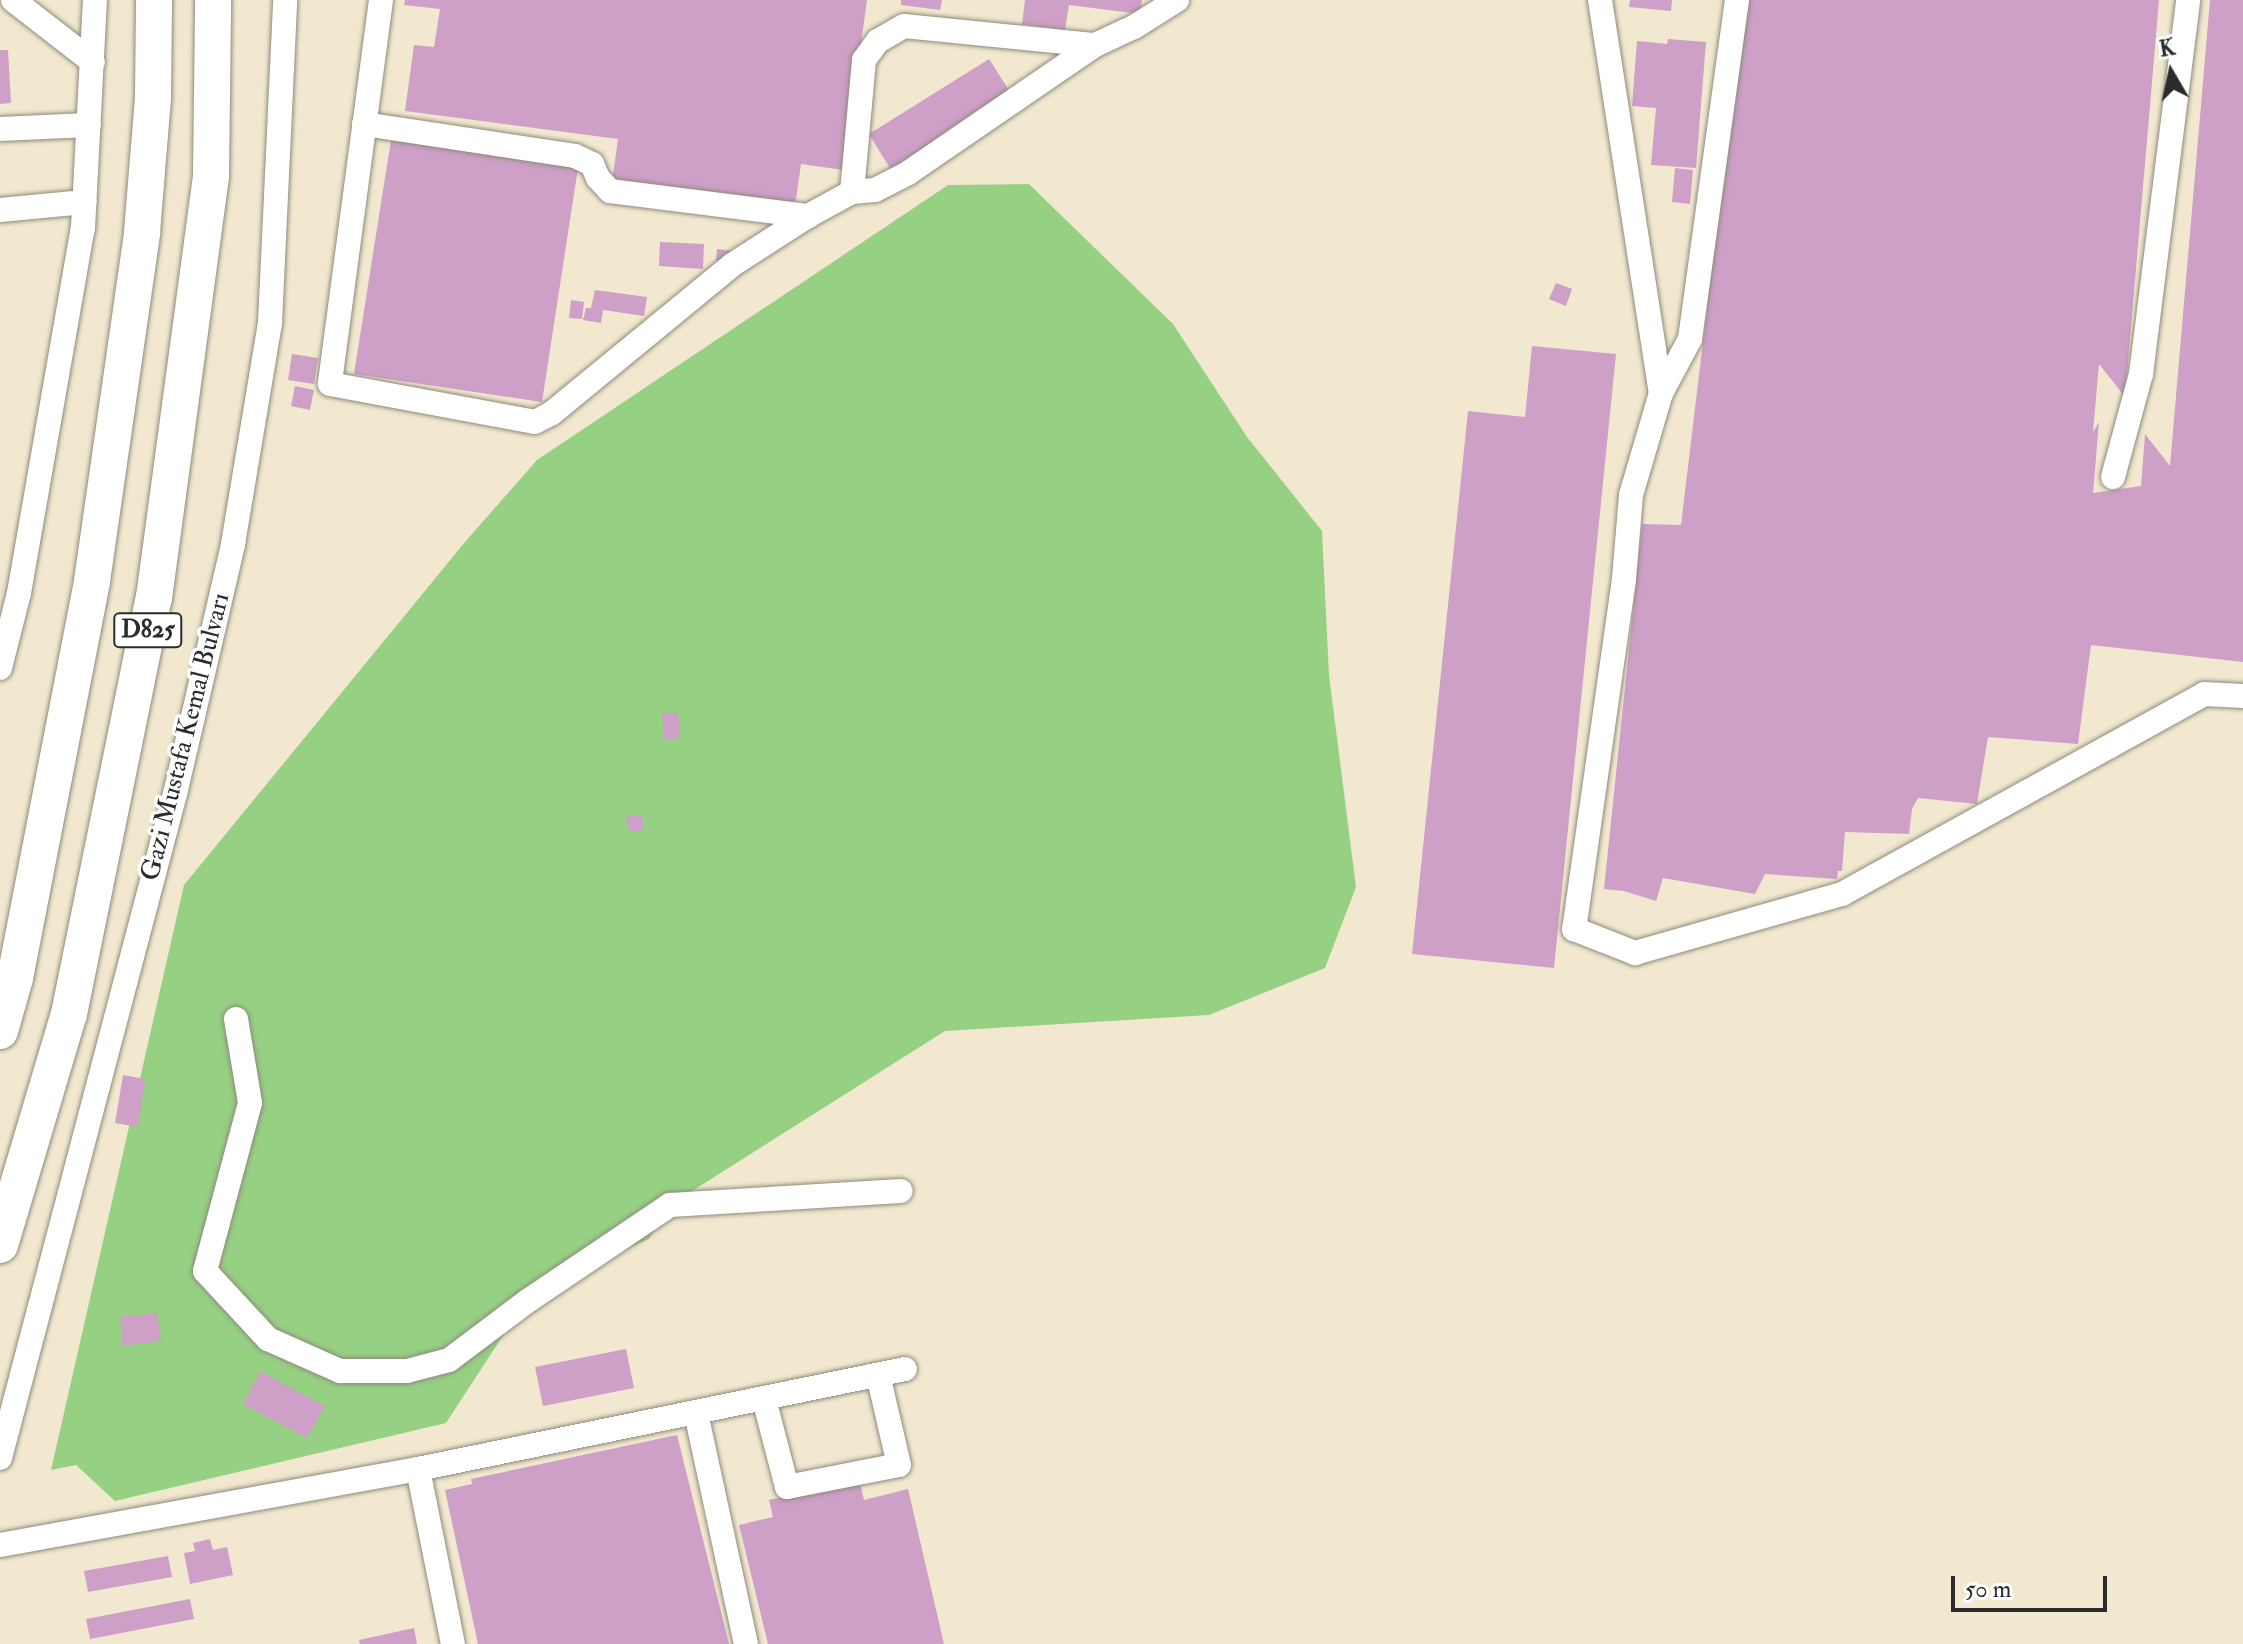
<!DOCTYPE html>
<html>
<head>
<meta charset="utf-8">
<style>
	body { margin:0 }
	#map { position:relative; width:2243px; height:1644px; overflow:hidden; background:#f2e8cf; font-family:"IM FELL Double Pica",serif }
	div>[style] { position:absolute }
	.green>* { inset:0; background:#96d083 }
	.building>* { inset:0; background:#ce9fc7 }
	.roads { filter:drop-shadow(0 0 2px #8e8a7d) drop-shadow(0 0 2px #8e8a7d) }
	.minor>* { height:24px; margin:-12px; padding:0 12px; transform-origin:12px; border-radius:12px; background:#fff }
	.highway>* { height:36px; margin:-18px; padding:0 18px; transform-origin:18px; border-radius:18px; background:#fff }
	span { translate:-50% -50%; white-space:nowrap; text-align:center; line-height:1.15; -webkit-text-stroke:7px #fff; paint-order:stroke }
	.shield-label span { padding:2px 6px; background:#fff; border:2px solid; border-radius:6px; -webkit-text-stroke-width:0 }
	.shield-label { font-size:24px; color:#2b2b2b; font-weight:700 }
	.street-label { font-size:26px; color:#2b2b2b }
	.north { position:absolute; left:2131px; top:32px; width:80px; height:80px; -webkit-text-stroke:6px #fff; paint-order:stroke; rotate:351deg; font-size:22px; font-weight:700; line-height:32px; text-align:center; color:#2b2b2b }
	.north::after { content:''; display:block; margin:auto; width:28px; height:36px; background:#2b2b2b; clip-path:polygon(50% 0,100% 100%,50% 72%,0 100%) }
	.scale { position:absolute; left:1951px; top:1576px; width:156px; height:36px; box-sizing:border-box; border:4px solid #2b2b2b; border-top:0; padding-left:10px; font-size:24px; line-height:28px; white-space:nowrap; color:#2b2b2b; -webkit-text-stroke:6px #fff; paint-order:stroke }
</style>
</head>
<body>
<div id="map">
	<div class="green">
		<i style="clip-path:polygon(1029px 184px,1173px 324px,1247px 437px,1322px 531px,1329px 675px,1356px 887px,1325px 968px,1209px 1015px,945px 1031px,670px 1205px,649px 1239px,532px 1291px,446px 1423px,115px 1501px,76px 1465px,51px 1470px,184px 885px,465px 542px,537px 460px,948px 185px)"></i>
	</div>
	<div class="building">
		<i style="clip-path:polygon(405px 0,867px 0,844px 170px,801px 164px,795px 207px,612px 183px,618px 139px,405px 111px,414px 45px,434px 47px,440px 9px,404px 5px)"></i>
		<i style="clip-path:polygon(901px 0,942px 0,940px 10px,901px 5px)"></i>
		<i style="clip-path:polygon(1025px 0,1142px 0,1140px 14px,1069px 5px,1065px 30px,1022px 24px)"></i>
		<i style="clip-path:polygon(1630px 0,1672px 0,1671px 11px,1629px 7px)"></i>
		<i style="clip-path:polygon(1744px 0,2159px 0,2125px 397px,2099px 364px,2093px 432px,2099px 422px,2093px 493px,2141px 486px,2145px 434px,2170px 466px,2210px 0,2243px 0,2243px 662px,2091px 645px,2078px 744px,1988px 737px,1977px 804px,1918px 798px,1912px 809px,1909px 834px,1845px 832px,1842px 871px,1838px 871px,1837px 879px,1765px 874px,1755px 894px,1663px 878px,1656px 901px,1624px 891px,1604px 889px,1642px 524px,1681px 525px)"></i>
		<i style="clip-path:polygon(1668px 39px,1706px 42px,1696px 168px,1651px 165px,1656px 108px,1632px 106px,1637px 41px,1667px 44px)"></i>
		<i style="clip-path:polygon(0 50px,8px 50px,11px 103px,0 104px)"></i>
		<i style="clip-path:polygon(989px 59px,1012px 95px,891px 170px,869px 134px)"></i>
		<i style="clip-path:polygon(391px 140px,578px 168px,542px 402px,354px 374px)"></i>
		<i style="clip-path:polygon(1675px 168px,1693px 170px,1690px 204px,1672px 202px)"></i>
		<i style="clip-path:polygon(660px 242px,704px 244px,703px 269px,659px 266px)"></i>
		<i style="clip-path:polygon(717px 249px,733px 251px,732px 263px,716px 261px)"></i>
		<i style="clip-path:polygon(1556px 283px,1572px 289px,1566px 306px,1549px 299px)"></i>
		<i style="clip-path:polygon(595px 290px,647px 297px,644px 316px,603px 310px,601px 323px,583px 320px,586px 308px,591px 308px)"></i>
		<i style="clip-path:polygon(571px 300px,584px 302px,582px 319px,569px 318px)"></i>
		<i style="clip-path:polygon(1532px 346px,1616px 354px,1554px 968px,1412px 954px,1468px 411px,1525px 417px)"></i>
		<i style="clip-path:polygon(292px 354px,318px 358px,314px 384px,288px 380px)"></i>
		<i style="clip-path:polygon(295px 386px,314px 390px,310px 410px,291px 406px)"></i>
		<i style="clip-path:polygon(678px 712px,680px 738px,664px 740px,662px 714px)"></i>
		<i style="clip-path:polygon(642px 814px,644px 830px,629px 832px,627px 816px)"></i>
		<i style="clip-path:polygon(123px 1075px,145px 1079px,138px 1127px,115px 1123px)"></i>
		<i style="clip-path:polygon(157px 1313px,161px 1341px,123px 1346px,120px 1317px)"></i>
		<i style="clip-path:polygon(626px 1349px,634px 1388px,543px 1406px,535px 1367px)"></i>
		<i style="clip-path:polygon(260px 1371px,325px 1406px,307px 1438px,243px 1404px)"></i>
		<i style="clip-path:polygon(677px 1435px,729px 1644px,478px 1644px,445px 1490px,472px 1484px,471px 1479px)"></i>
		<i style="clip-path:polygon(859px 1479px,864px 1500px,908px 1489px,944px 1644px,768px 1644px,739px 1525px,773px 1517px,769px 1500px)"></i>
		<i style="clip-path:polygon(210px 1539px,213px 1550px,227px 1547px,233px 1575px,190px 1584px,184px 1553px,195px 1551px,193px 1543px)"></i>
		<i style="clip-path:polygon(168px 1556px,172px 1577px,88px 1592px,84px 1571px)"></i>
		<i style="clip-path:polygon(190px 1599px,194px 1619px,90px 1639px,86px 1619px)"></i>
		<i style="clip-path:polygon(414px 1628px,417px 1644px,360px 1644px,359px 1640px)"></i>
	</div>
	<div class="roads">
		<div class="minor">
			<i style="left:13px;top:0;width:101px;rotate:37.8deg"></i>
			<i style="left:381px;top:0;width:387px;rotate:97.6deg"></i>
			<i style="left:330px;top:384px;width:208px;rotate:10.5deg"></i>
			<i style="left:535px;top:422px;width:19px;rotate:-28deg"></i>
			<i style="left:552px;top:413px;width:233px;rotate:-39.4deg"></i>
			<i style="left:732px;top:265px;width:90px;rotate:-32.8deg"></i>
			<i style="left:808px;top:216px;width:50px;rotate:-28.6deg"></i>
			<i style="left:852px;top:192px;width:23px;rotate:-5deg"></i>
			<i style="left:875px;top:190px;width:37px;rotate:-27deg"></i>
			<i style="left:908px;top:173px;width:227px;rotate:-34.4deg"></i>
			<i style="left:1095px;top:45px;width:43px;rotate:-24.8deg"></i>
			<i style="left:1134px;top:27px;width:51px;rotate:-32.1deg"></i>
			<i style="left:1600px;top:0;width:398px;rotate:81.2deg"></i>
			<i style="left:1737px;top:0;width:342px;rotate:97.9deg"></i>
			<i style="left:1690px;top:339px;width:61px;rotate:118.2deg"></i>
			<i style="left:1661px;top:393px;width:106px;rotate:106.4deg"></i>
			<i style="left:1631px;top:495px;width:84px;rotate:94.8deg"></i>
			<i style="left:1624px;top:579px;width:354px;rotate:98.1deg"></i>
			<i style="left:1574px;top:929px;width:66px;rotate:21.5deg"></i>
			<i style="left:1635px;top:953px;width:215px;rotate:-15.9deg"></i>
			<i style="left:1842px;top:894px;width:414px;rotate:-28.9deg"></i>
			<i style="left:2204px;top:694px;width:39px;rotate:3deg"></i>
			<i style="left:364px;top:124px;width:213px;rotate:8.6deg"></i>
			<i style="left:575px;top:156px;width:19px;rotate:25deg"></i>
			<i style="left:592px;top:164px;width:15px;rotate:67deg"></i>
			<i style="left:598px;top:178px;width:18px;rotate:47deg"></i>
			<i style="left:610px;top:191px;width:200px;rotate:7.2deg"></i>
			<i style="left:0;top:129px;width:89px;rotate:-2.6deg"></i>
			<i style="left:852px;top:192px;width:133px;rotate:-84.8deg"></i>
			<i style="left:864px;top:60px;width:24px;rotate:-54deg"></i>
			<i style="left:878px;top:41px;width:30px;rotate:-30deg"></i>
			<i style="left:904px;top:26px;width:192px;rotate:5.7deg"></i>
			<i style="left:0;top:210px;width:85px;rotate:-5.4deg"></i>
			<i style="left:2113px;top:477px;width:107px;rotate:-74.8deg"></i>
			<i style="left:2141px;top:374px;width:377px;rotate:-82.8deg"></i>
			<i style="left:0;top:668px;width:77px;rotate:-75.8deg"></i>
			<i style="left:19px;top:593px;width:371px;rotate:-80.1deg"></i>
			<i style="left:83px;top:228px;width:228px;rotate:-87deg"></i>
			<i style="left:236px;top:1019px;width:85px;rotate:80.5deg"></i>
			<i style="left:250px;top:1103px;width:174px;rotate:105deg"></i>
			<i style="left:205px;top:1271px;width:93px;rotate:47.2deg"></i>
			<i style="left:268px;top:1339px;width:79px;rotate:24deg"></i>
			<i style="left:340px;top:1371px;width:67px"></i>
			<i style="left:407px;top:1371px;width:43px;rotate:-14.7deg"></i>
			<i style="left:449px;top:1360px;width:100px;rotate:-36.9deg"></i>
			<i style="left:529px;top:1300px;width:170px;rotate:-34deg"></i>
			<i style="left:670px;top:1205px;width:231px;rotate:-3.5deg"></i>
			<i style="left:764px;top:1399px;width:91px;rotate:75.4deg"></i>
			<i style="left:787px;top:1487px;width:114px;rotate:-11.1deg"></i>
			<i style="left:899px;top:1465px;width:92px;rotate:-103.1deg"></i>
			<i style="left:696px;top:1413px;width:236px;rotate:77.8deg"></i>
			<i style="left:0;top:1458px;width:687px;rotate:-75.24deg"></i>
			<i style="left:175px;top:794px;width:257px;rotate:-76.9deg"></i>
			<i style="left:233px;top:544px;width:224px;rotate:-80.5deg"></i>
			<i style="left:270px;top:323px;width:323px;rotate:-87.3deg"></i>
			<i style="left:418px;top:1469px;width:178px;rotate:78.7deg"></i>
			<i style="left:0;top:1545px;width:425px;rotate:-10.3deg"></i>
			<i style="left:418px;top:1469px;width:497px;rotate:-11.6deg"></i>
		</div>
		<div class="highway">
			<i style="left:0;top:1031px;width:55px;rotate:-74.2deg"></i>
			<i style="left:15px;top:978px;width:404px;rotate:-79deg"></i>
			<i style="left:92px;top:581px;width:353px;rotate:-81.8deg"></i>
			<i style="left:142px;top:232px;width:134px;rotate:-85.3deg"></i>
			<i style="left:153px;top:98px;width:98px;rotate:-89.4deg"></i>
			<i style="left:0;top:1245px;width:241px;rotate:-73.4deg"></i>
			<i style="left:69px;top:1014px;width:425px;rotate:-78.5deg"></i>
			<i style="left:154px;top:598px;width:426px;rotate:-82.3deg"></i>
			<i style="left:211px;top:176px;width:176px;rotate:-89.3deg"></i>
		</div>
	</div>
	<div class="shield-label">
		<span style="left:148px;top:630px">D825</span>
	</div>
	<div class="street-label">
		<span style="left:186px;top:737px;rotate:-76deg">Gazi Mustafa Kemal Bulvarı</span>
	</div>
	<div class="north">K</div>
	<div class="scale">50 m</div>
</div>
</body>
</html>
